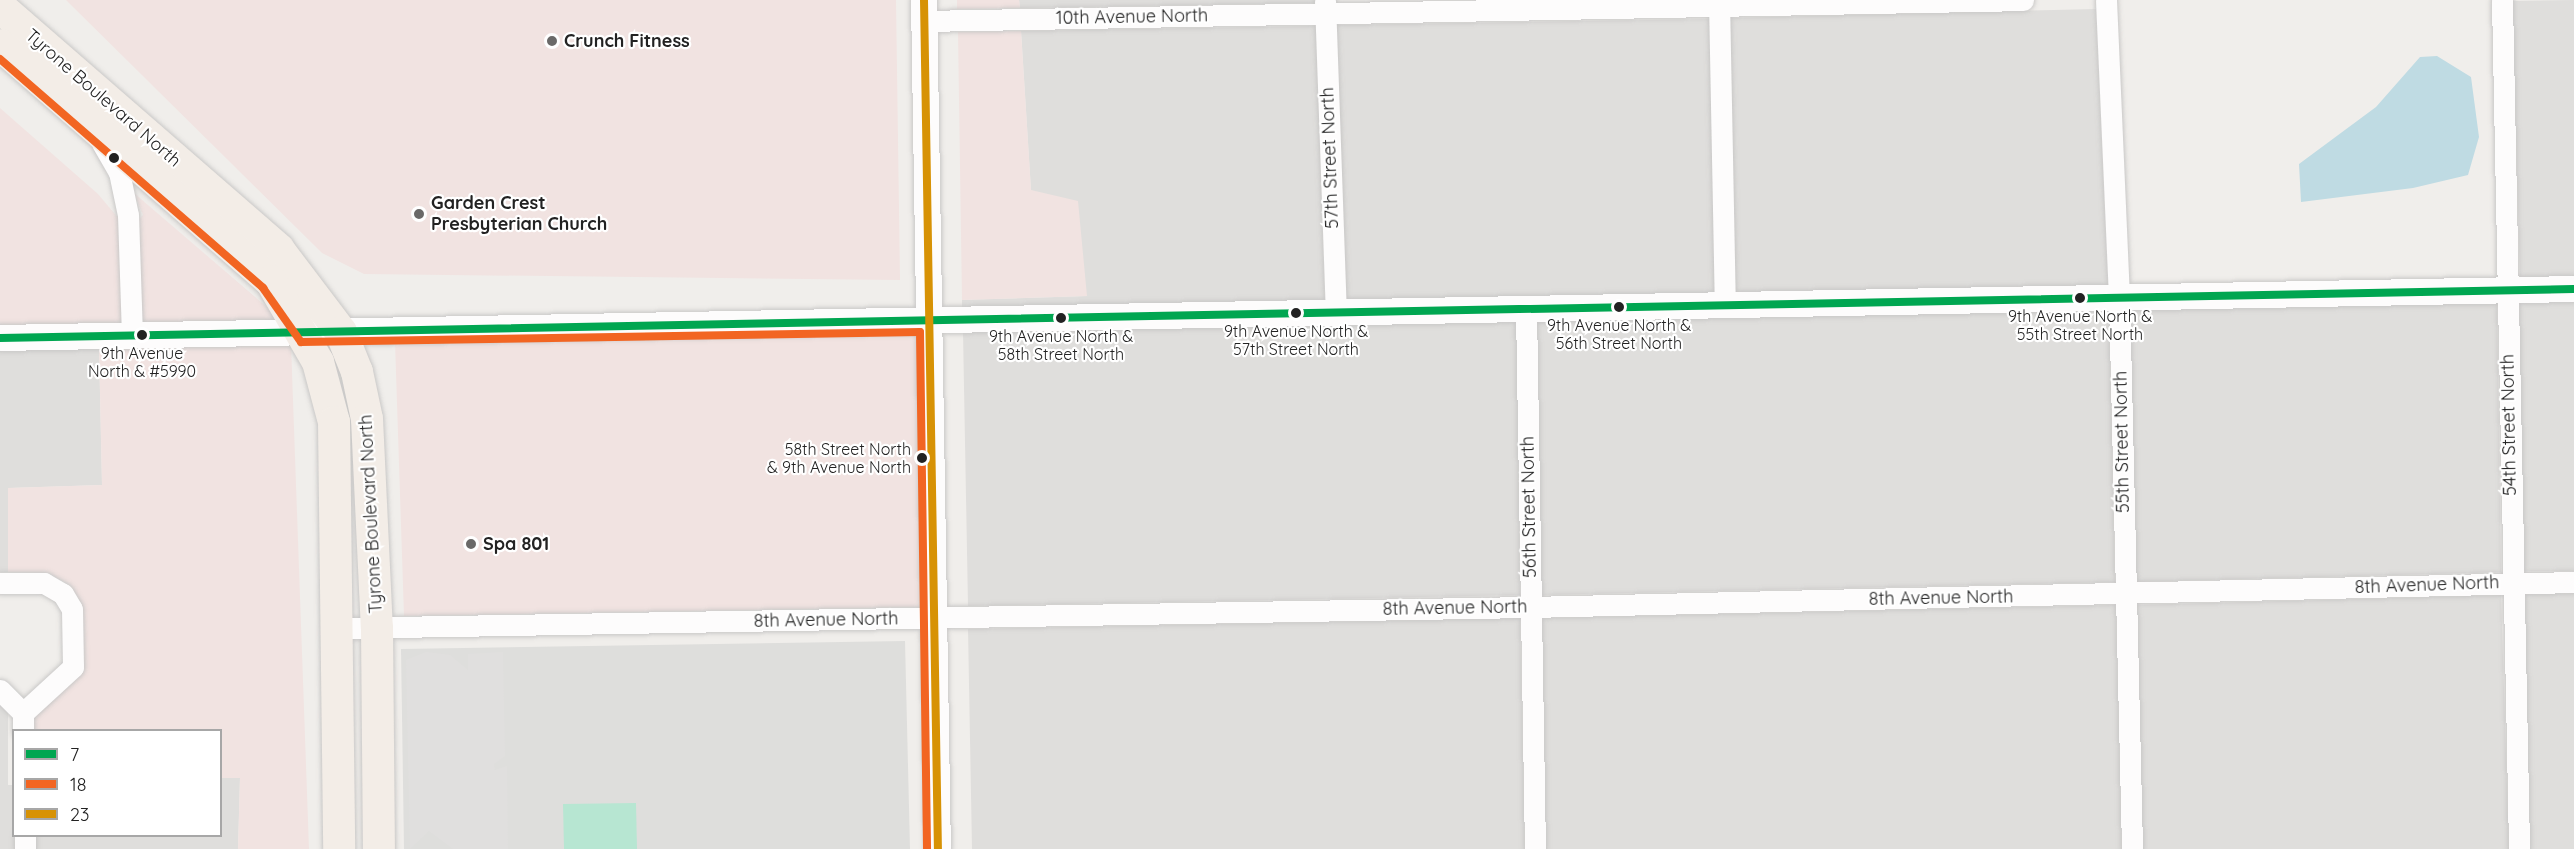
<!DOCTYPE html>
<html>
<head>
<meta charset="utf-8">
<style>
	body { margin:0 }
	#map { position:relative; width:2574px; height:849px; overflow:hidden; background:#f0eeeb; font-family:Quicksand,sans-serif }
	div>[style] { position:absolute }
	.residential>* { inset:0; background:#dfdedc }
	.commercial>* { inset:0; background:#f1e3e1 }
	.religious>* { inset:0; background:#dededc }
	.pitch>* { inset:0; background:#b7e6d2 }
	.parking>* { inset:0; background:#e0dfde }
	.water>* { inset:0; background:#bfdbe3 }
	.roads { filter:drop-shadow(0 0 2px #c9c8c7) drop-shadow(0 0 2px #c9c8c7) }
	.minor>* { height:21px; margin:-10.5px; padding:0 10.5px; transform-origin:10.5px; border-radius:10.5px; background:#fdfcfc }
	.tertiary>* { height:26px; margin:-13px; padding:0 13px; transform-origin:13px; border-radius:13px; background:#fdfcfc }
	.primary>* { height:32px; margin:-16px; padding:0 16px; transform-origin:16px; border-radius:16px; background:#f3ede7 }
	.bus-1>* { height:8px; margin:-4px; padding:0 4px; transform-origin:4px; border-radius:4px; background:#00a651 }
	.bus-2>* { height:8px; margin:-4px; padding:0 4px; transform-origin:4px; border-radius:4px; background:#f26522 }
	.bus-3>* { height:8px; margin:-4px; padding:0 4px; transform-origin:4px; border-radius:4px; background:#d79205 }
	.dots>* { width:16px; height:16px; translate:-50% -50%; box-sizing:border-box; border:3px solid #fff; border-radius:50% }
	span { translate:-50% -50%; white-space:nowrap; text-align:center; line-height:1.15; -webkit-text-stroke:4.5px #fff; paint-order:stroke }
	.bus-label { font-size:16px; color:#222 }
	.right { translate:-100% -50%; text-align:right }
	.street-label { font-size:18px; color:#222 }
	.poi-label { font-size:18px; color:#222; font-weight:700 }
	.left { translate:0 -50%; text-align:left }
	.legend { position:absolute; left:12px; top:729px; width:210px; height:108px; box-sizing:border-box; background:#fff; border:2px solid #a7a7a7; margin:0; padding:8px 10px; list-style:none; font-size:18px; color:#222 }
	.legend li { display:flex; align-items:center; gap:12px; height:30px }
	.legend b { width:30px; border:2px solid #a7a7a7 }
</style>
</head>
<body>
<div id="map">
	<div class="residential">
		<i style="clip-path:polygon(1019px 0,1315px 0,1315px 3px,1020px 8px)"></i>
		<i style="clip-path:polygon(2574px 0,2574px 278px,2520px 279px,2512px 1px)"></i>
		<i style="clip-path:polygon(2096px 9px,2108px 285px,1735px 293px,1730px 18px)"></i>
		<i style="clip-path:polygon(1710px 19px,1715px 294px,1345px 303px,1336px 25px)"></i>
		<i style="clip-path:polygon(1316px 26px,1325px 304px,962px 309px,962px 300px,1087px 296px,1031px 191px,1021px 31px)"></i>
		<i style="clip-path:polygon(2574px 301px,2574px 571px,2521px 571px,2518px 302px)"></i>
		<i style="clip-path:polygon(2497px 302px,2501px 572px,2136px 582px,2129px 307px)"></i>
		<i style="clip-path:polygon(2109px 308px,2115px 582px,1540px 595px,1537px 319px)"></i>
		<i style="clip-path:polygon(1517px 320px,1520px 595px,968px 606px,963px 332px)"></i>
		<i style="clip-path:polygon(99px 347px,102px 485px,9px 488px,8px 572px,0 572px,0 349px)"></i>
		<i style="clip-path:polygon(2574px 593px,2574px 849px,2529px 849px,2521px 594px)"></i>
		<i style="clip-path:polygon(2501px 595px,2509px 849px,2142px 849px,2136px 605px)"></i>
		<i style="clip-path:polygon(2116px 605px,2122px 849px,1545px 849px,1540px 618px)"></i>
		<i style="clip-path:polygon(1520px 618px,1525px 849px,972px 849px,968px 629px)"></i>
		<i style="clip-path:polygon(0 705px,8px 713px,8px 785px,13px 785px,15px 849px,0 849px)"></i>
		<i style="clip-path:polygon(221px 778px,240px 778px,238px 849px,35px 849px,35px 836px,220px 836px)"></i>
	</div>
	<div class="commercial">
		<i style="clip-path:polygon(66px 0,896px 0,900px 280px,364px 274px,322px 253px)"></i>
		<i style="clip-path:polygon(957px 0,1019px 0,1020px 8px,957px 9px)"></i>
		<i style="clip-path:polygon(1021px 31px,1031px 190px,1078px 201px,1087px 296px,962px 300px,958px 32px)"></i>
		<i style="clip-path:polygon(0 108px,98px 194px,119px 219px,122px 323px,0 326px)"></i>
		<i style="clip-path:polygon(134px 193px,283px 321px,142px 323px,139px 219px,143px 215px)"></i>
		<i style="clip-path:polygon(919px 333px,919px 607px,404px 616px,395px 342px)"></i>
		<i style="clip-path:polygon(291px 344px,309px 849px,238px 849px,240px 778px,221px 778px,220px 730px,33px 730px,33px 718px,79px 676px,83px 667px,80px 603px,68px 584px,48px 573px,8px 572px,8px 488px,102px 485px,99px 347px)"></i>
	</div>
	<div class="religious">
		<i style="clip-path:polygon(905px 641px,910px 849px,404px 849px,401px 649px)"></i>
	</div>
	<div class="pitch">
		<i style="clip-path:polygon(636px 803px,637px 849px,564px 849px,563px 804px)"></i>
	</div>
	<div class="parking">
		<i style="clip-path:polygon(426px 652px,450px 655px,468px 670px,468px 654px,503px 652px,505px 756px,494px 764px,495px 770px,507px 766px,508px 849px,453px 849px,429px 831px,410px 849px,406px 660px)"></i>
	</div>
	<div class="water">
		<i style="clip-path:polygon(2437px 56px,2471px 77px,2479px 137px,2468px 175px,2413px 188px,2301px 202px,2299px 164px,2376px 107px,2420px 57px)"></i>
	</div>
	<div class="roads">
		<div class="minor">
			<i style="left:1719px;top:0;width:305px;rotate:88.9deg"></i>
			<i style="left:2106px;top:0;width:296px;rotate:87.5deg"></i>
			<i style="left:2119px;top:296px;width:553px;rotate:88.65deg"></i>
			<i style="left:2502px;top:0;width:849px;rotate:88.85deg"></i>
			<i style="left:1325px;top:1px;width:314px;rotate:88deg"></i>
			<i style="left:924px;top:21px;width:1099px;rotate:-1.09deg"></i>
			<i style="left:102px;top:143px;width:34px;rotate:60deg"></i>
			<i style="left:119px;top:172px;width:44px;rotate:78.2deg"></i>
			<i style="left:128px;top:215px;width:119px;rotate:88.1deg"></i>
			<i style="left:1526px;top:308px;width:541px;rotate:89.05deg"></i>
			<i style="left:0;top:583px;width:44px"></i>
			<i style="left:44px;top:583px;width:22px;rotate:30deg"></i>
			<i style="left:63px;top:594px;width:17px;rotate:59deg"></i>
			<i style="left:72px;top:609px;width:58px;rotate:89deg"></i>
			<i style="left:73px;top:667px;width:68px;rotate:137.4deg"></i>
			<i style="left:23px;top:713px;width:17px;rotate:90deg"></i>
			<i style="left:337px;top:628px;width:1193px;rotate:-1.01deg"></i>
			<i style="left:1530px;top:607px;width:1044px;rotate:-1.37deg"></i>
			<i style="left:0;top:690px;width:33px;rotate:45deg"></i>
			<i style="left:25px;top:836px;width:13px;rotate:90deg"></i>
		</div>
		<div class="tertiary">
			<i style="left:924px;top:0;width:849px;rotate:89.06deg"></i>
			<i style="left:0;top:338px;width:2574px;rotate:-1.09deg"></i>
		</div>
		<div class="primary">
			<i style="left:0;top:7px;width:369px;rotate:41deg"></i>
			<i style="left:278px;top:249px;width:104px;rotate:52.8deg"></i>
			<i style="left:341px;top:332px;width:43px;rotate:68.2deg"></i>
			<i style="left:357px;top:372px;width:48px;rotate:78deg"></i>
			<i style="left:367px;top:419px;width:209px;rotate:87.3deg"></i>
			<i style="left:377px;top:628px;width:221px;rotate:89.5deg"></i>
			<i style="left:0;top:45px;width:359px;rotate:41.1deg"></i>
			<i style="left:271px;top:281px;width:94px;rotate:59.9deg"></i>
			<i style="left:318px;top:362px;width:62px;rotate:75.1deg"></i>
			<i style="left:334px;top:422px;width:427px;rotate:89.3deg"></i>
		</div>
	</div>
	<div class="bus-1">
		<i style="left:0;top:338px;width:2574px;rotate:-1.09deg"></i>
	</div>
	<div class="bus-2">
		<i style="left:0;top:59px;width:349px;rotate:41deg"></i>
		<i style="left:263px;top:288px;width:66px;rotate:54.9deg"></i>
		<i style="left:301px;top:342px;width:619px;rotate:-0.93deg"></i>
		<i style="left:920px;top:332px;width:517px;rotate:89.22deg"></i>
	</div>
	<div class="bus-3">
		<i style="left:924px;top:0;width:849px;rotate:89.06deg"></i>
	</div>
	<div class="dots">
		<i style="left:552px;top:41px;background:#6a6968"></i>
		<i style="left:114px;top:158px;background:#222"></i>
		<i style="left:419px;top:214px;background:#6a6968"></i>
		<i style="left:2080px;top:298px;background:#222"></i>
		<i style="left:1619px;top:307px;background:#222"></i>
		<i style="left:1296px;top:313px;background:#222"></i>
		<i style="left:1061px;top:318px;background:#222"></i>
		<i style="left:142px;top:335px;background:#222"></i>
		<i style="left:922px;top:458px;background:#222"></i>
		<i style="left:471px;top:544px;background:#6a6968"></i>
	</div>
	<div class="bus-label">
		<span style="left:2080px;top:325px">9th Avenue North &amp;<br>55th Street North</span>
		<span style="left:1619px;top:334px">9th Avenue North &amp;<br>56th Street North</span>
		<span style="left:1296px;top:340px">9th Avenue North &amp;<br>57th Street North</span>
		<span style="left:1061px;top:345px">9th Avenue North &amp;<br>58th Street North</span>
		<span style="left:142px;top:362px">9th Avenue<br>North &amp; #5990</span>
		<span class="right" style="left:911px;top:458px">58th Street North<br>&amp; 9th Avenue North</span>
	</div>
	<div class="street-label">
		<span style="left:1132px;top:17px;rotate:-1deg">10th Avenue North</span>
		<span style="left:103px;top:98px;rotate:41deg">Tyrone Boulevard North</span>
		<span style="left:1330px;top:158px;rotate:-92deg">57th Street North</span>
		<span style="left:2509px;top:425px;rotate:-91deg">54th Street North</span>
		<span style="left:2122px;top:442px;rotate:-91deg">55th Street North</span>
		<span style="left:1529px;top:507px;rotate:-91deg">56th Street North</span>
		<span style="left:371px;top:514px;rotate:-93deg">Tyrone Boulevard North</span>
		<span style="left:2427px;top:585px;rotate:-2deg">8th Avenue North</span>
		<span style="left:1941px;top:598px;rotate:-1deg">8th Avenue North</span>
		<span style="left:1455px;top:608px;rotate:-1deg">8th Avenue North</span>
		<span style="left:826px;top:620px;rotate:-1deg">8th Avenue North</span>
	</div>
	<div class="poi-label">
		<span class="left" style="left:564px;top:41px">Crunch Fitness</span>
		<span class="left" style="left:431px;top:214px">Garden Crest<br>Presbyterian Church</span>
		<span class="left" style="left:483px;top:544px">Spa 801</span>
	</div>
	<ul class="legend">
	<li><b style="height:8px;background:#00a651"></b>7</li>
	<li><b style="height:8px;background:#f26522"></b>18</li>
	<li><b style="height:8px;background:#d79205"></b>23</li>
	</ul>
</div>
</body>
</html>
